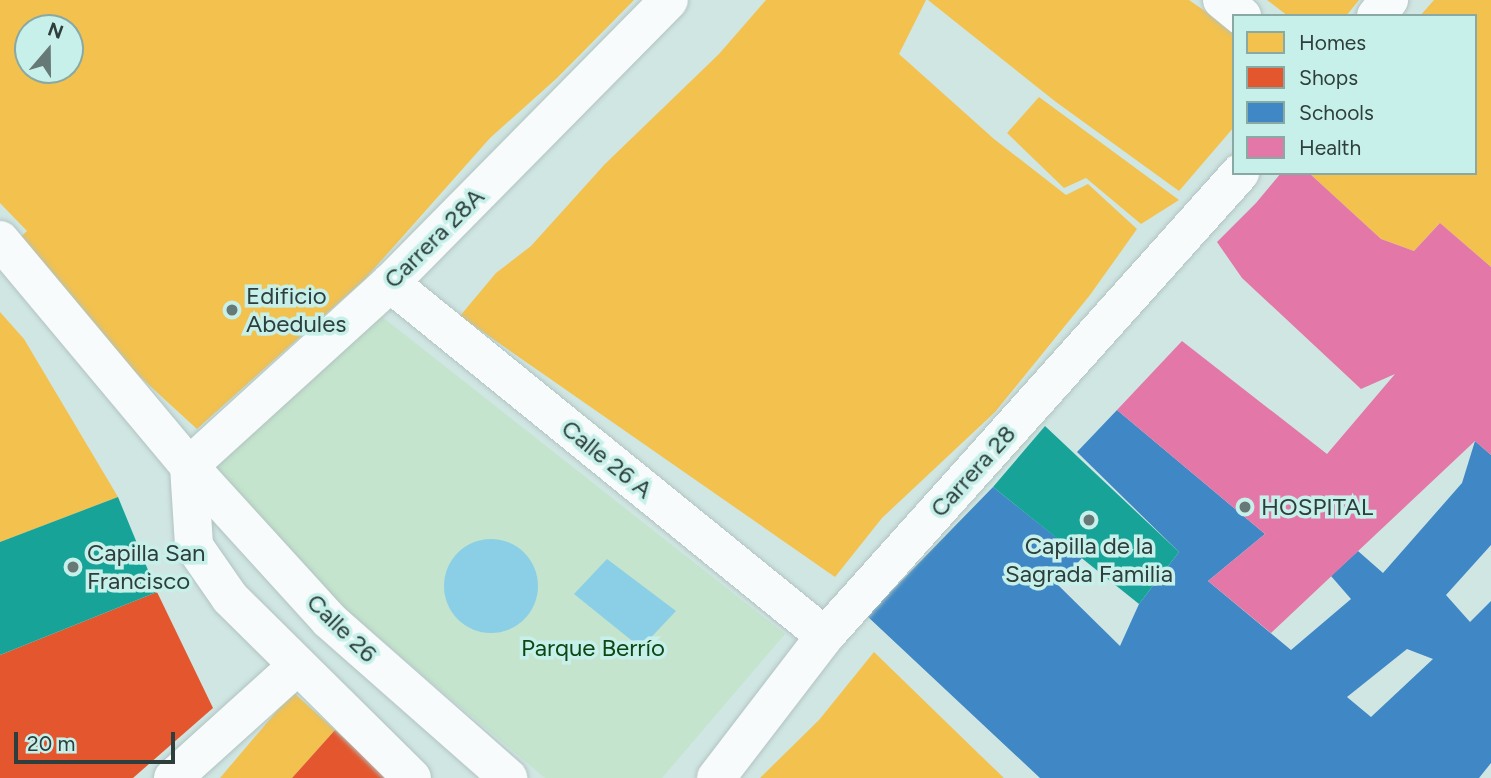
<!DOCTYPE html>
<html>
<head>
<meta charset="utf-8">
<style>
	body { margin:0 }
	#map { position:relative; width:1491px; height:778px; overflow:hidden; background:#d0e6e3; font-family:Figtree,sans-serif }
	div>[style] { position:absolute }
	.green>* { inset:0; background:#c4e4cd }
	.water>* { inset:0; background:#8bcfe6 }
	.round { border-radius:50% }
	.homes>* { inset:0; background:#f2c14e }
	.shops>* { inset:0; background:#e4572e }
	.schools>* { inset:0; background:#3f88c5 }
	.health>* { inset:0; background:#e377a8 }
	.public>* { inset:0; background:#17a398 }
	.roads { filter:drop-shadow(0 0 2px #b1c3c1) drop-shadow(0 0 2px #b1c3c1) }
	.minor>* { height:38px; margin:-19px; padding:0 19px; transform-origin:19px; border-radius:19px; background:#f8fbfb }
	.major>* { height:38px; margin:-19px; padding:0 19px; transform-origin:19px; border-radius:19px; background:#f8fbfb }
	.dots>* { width:19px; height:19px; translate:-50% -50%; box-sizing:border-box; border:4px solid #c6f0e9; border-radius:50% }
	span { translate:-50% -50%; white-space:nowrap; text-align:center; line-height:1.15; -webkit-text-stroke:7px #c6f0e9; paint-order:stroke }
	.street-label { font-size:24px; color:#2d3e3c }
	.poi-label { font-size:24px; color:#2d3e3c }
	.left { translate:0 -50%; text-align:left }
	.park-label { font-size:24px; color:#0b4815 }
	.legend { position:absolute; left:1232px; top:14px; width:245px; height:161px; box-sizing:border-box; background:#c6f0e9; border:2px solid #89a9a4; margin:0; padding:9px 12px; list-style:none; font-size:21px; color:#2d3e3c }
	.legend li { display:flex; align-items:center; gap:14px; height:35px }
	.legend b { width:35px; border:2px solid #89a9a4 }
	.north { position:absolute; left:14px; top:14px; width:70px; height:70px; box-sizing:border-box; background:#c6f0e9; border:2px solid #89a9a4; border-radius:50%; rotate:20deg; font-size:19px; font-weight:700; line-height:28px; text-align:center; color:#2d3e3c }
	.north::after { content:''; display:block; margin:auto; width:24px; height:32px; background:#667976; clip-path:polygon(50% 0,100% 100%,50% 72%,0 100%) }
	.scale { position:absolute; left:14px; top:732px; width:161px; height:32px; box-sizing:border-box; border:4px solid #2d3e3c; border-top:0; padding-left:9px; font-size:21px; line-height:24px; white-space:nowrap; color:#2d3e3c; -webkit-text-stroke:5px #c6f0e9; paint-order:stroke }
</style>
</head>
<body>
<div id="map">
	<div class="green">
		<i style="clip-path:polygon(381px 316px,785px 634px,662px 778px,545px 778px,354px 617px,202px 470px)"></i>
	</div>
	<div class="water">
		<i class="round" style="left:444px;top:539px;width:94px;height:94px"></i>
		<i style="clip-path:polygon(607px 559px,676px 611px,641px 648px,574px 594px)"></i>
	</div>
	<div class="homes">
		<i style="clip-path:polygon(evenodd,0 0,634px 0,557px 78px,490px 138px,365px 279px,197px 429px,101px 341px,14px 243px,27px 231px,0 203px,0 0,28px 28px,70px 28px,70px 70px,28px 70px,28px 28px)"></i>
		<i style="clip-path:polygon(766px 0,926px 0,899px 54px,994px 139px,1066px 195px,1088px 184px,1137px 229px,1090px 295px,995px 412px,882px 518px,835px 577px,460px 316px,496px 273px,531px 246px,605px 164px,719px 54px)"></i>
		<i style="clip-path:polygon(928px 0,1189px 0,1234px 31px,1234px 127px,1179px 191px,1056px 102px)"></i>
		<i style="clip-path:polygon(1267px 0,1359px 0,1346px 16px,1288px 16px)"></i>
		<i style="clip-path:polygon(1434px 0,1491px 0,1491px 267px,1440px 223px,1414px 251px,1381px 239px,1309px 173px,1475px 173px,1475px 16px,1420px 16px)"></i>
		<i style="clip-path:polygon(1039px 97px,1179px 200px,1141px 224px,1086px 178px,1064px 188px,1007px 133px)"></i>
		<i style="clip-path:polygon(0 312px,24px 339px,118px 497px,0 542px)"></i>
		<i style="clip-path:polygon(874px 652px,979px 754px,1004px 778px,760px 778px,819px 720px)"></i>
		<i style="clip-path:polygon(293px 692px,335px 730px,292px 778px,220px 778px)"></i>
	</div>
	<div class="shops">
		<i style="clip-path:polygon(157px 592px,213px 708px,133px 778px,0 778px,0 655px)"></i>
		<i style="clip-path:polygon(335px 730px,388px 778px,292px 778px)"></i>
	</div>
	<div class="schools">
		<i style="clip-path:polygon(evenodd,1117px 410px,1265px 534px,1208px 581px,1291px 650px,1351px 599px,1331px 576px,1358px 551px,1383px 573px,1462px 483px,1475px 441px,1491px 455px,1491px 545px,1446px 595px,1470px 622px,1491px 601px,1491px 763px,1479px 778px,1040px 778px,867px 616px,993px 487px,1082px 558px,1058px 585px,1120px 646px,1139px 604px,1179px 552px,1077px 452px,1117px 410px,1407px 649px,1433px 659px,1371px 717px,1347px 697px,1407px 649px)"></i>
	</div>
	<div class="health">
		<i style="clip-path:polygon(1281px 173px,1309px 173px,1381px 239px,1414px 251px,1440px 223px,1491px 267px,1491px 455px,1475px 441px,1271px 633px,1208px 581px,1265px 534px,1117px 410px,1182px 341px,1327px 454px,1395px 374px,1361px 389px,1242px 278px,1217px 242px,1256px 203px)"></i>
	</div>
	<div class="public">
		<i style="clip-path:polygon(1045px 426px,1179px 552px,1139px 604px,993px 487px)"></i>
		<i style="clip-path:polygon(118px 497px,157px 592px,0 655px,0 542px)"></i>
	</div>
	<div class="roads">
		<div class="minor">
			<i style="left:1222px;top:0;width:26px;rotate:39deg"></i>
			<i style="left:0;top:240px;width:295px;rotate:50.1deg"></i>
			<i style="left:189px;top:466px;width:208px;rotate:47.7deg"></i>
			<i style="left:329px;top:620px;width:239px;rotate:41.4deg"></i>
			<i style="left:390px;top:283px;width:560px;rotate:39.06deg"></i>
			<i style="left:189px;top:466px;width:272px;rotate:-42.3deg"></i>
			<i style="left:390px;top:283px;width:397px;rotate:-45.4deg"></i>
			<i style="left:189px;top:466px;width:80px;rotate:86.4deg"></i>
			<i style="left:194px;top:546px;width:63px;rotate:55.3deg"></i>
			<i style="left:230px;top:598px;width:256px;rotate:44.7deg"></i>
			<i style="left:173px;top:778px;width:167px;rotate:-42.1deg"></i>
		</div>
		<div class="major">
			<i style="left:1376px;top:16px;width:21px;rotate:-51deg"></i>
			<i style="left:716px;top:778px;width:179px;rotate:-52.5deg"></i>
			<i style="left:825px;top:636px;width:622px;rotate:-48.13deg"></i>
		</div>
	</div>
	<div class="dots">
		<i style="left:232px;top:310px;background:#667976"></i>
		<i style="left:1245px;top:507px;background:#667976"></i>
		<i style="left:1089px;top:520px;background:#667976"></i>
		<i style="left:73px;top:567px;background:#667976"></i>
	</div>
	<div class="street-label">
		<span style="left:434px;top:238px;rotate:-45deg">Carrera 28A</span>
		<span style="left:607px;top:459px;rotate:39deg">Calle 26 A</span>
		<span style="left:973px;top:471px;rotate:-48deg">Carrera 28</span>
		<span style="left:342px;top:628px;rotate:44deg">Calle 26</span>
	</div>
	<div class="poi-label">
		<span class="left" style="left:246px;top:310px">Edificio<br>Abedules</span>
		<span class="left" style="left:1261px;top:507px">HOSPITAL</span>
		<span style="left:1089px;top:560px">Capilla de la<br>Sagrada Familia</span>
		<span class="left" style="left:87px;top:567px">Capilla San<br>Francisco</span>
	</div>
	<div class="park-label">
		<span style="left:593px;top:648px">Parque Berrío</span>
	</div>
	<ul class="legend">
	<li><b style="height:19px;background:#f2c14e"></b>Homes</li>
	<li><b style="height:19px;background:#e4572e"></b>Shops</li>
	<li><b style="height:19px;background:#3f88c5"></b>Schools</li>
	<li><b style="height:19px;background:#e377a8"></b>Health</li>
	</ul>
	<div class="north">N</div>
	<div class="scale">20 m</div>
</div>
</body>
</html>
